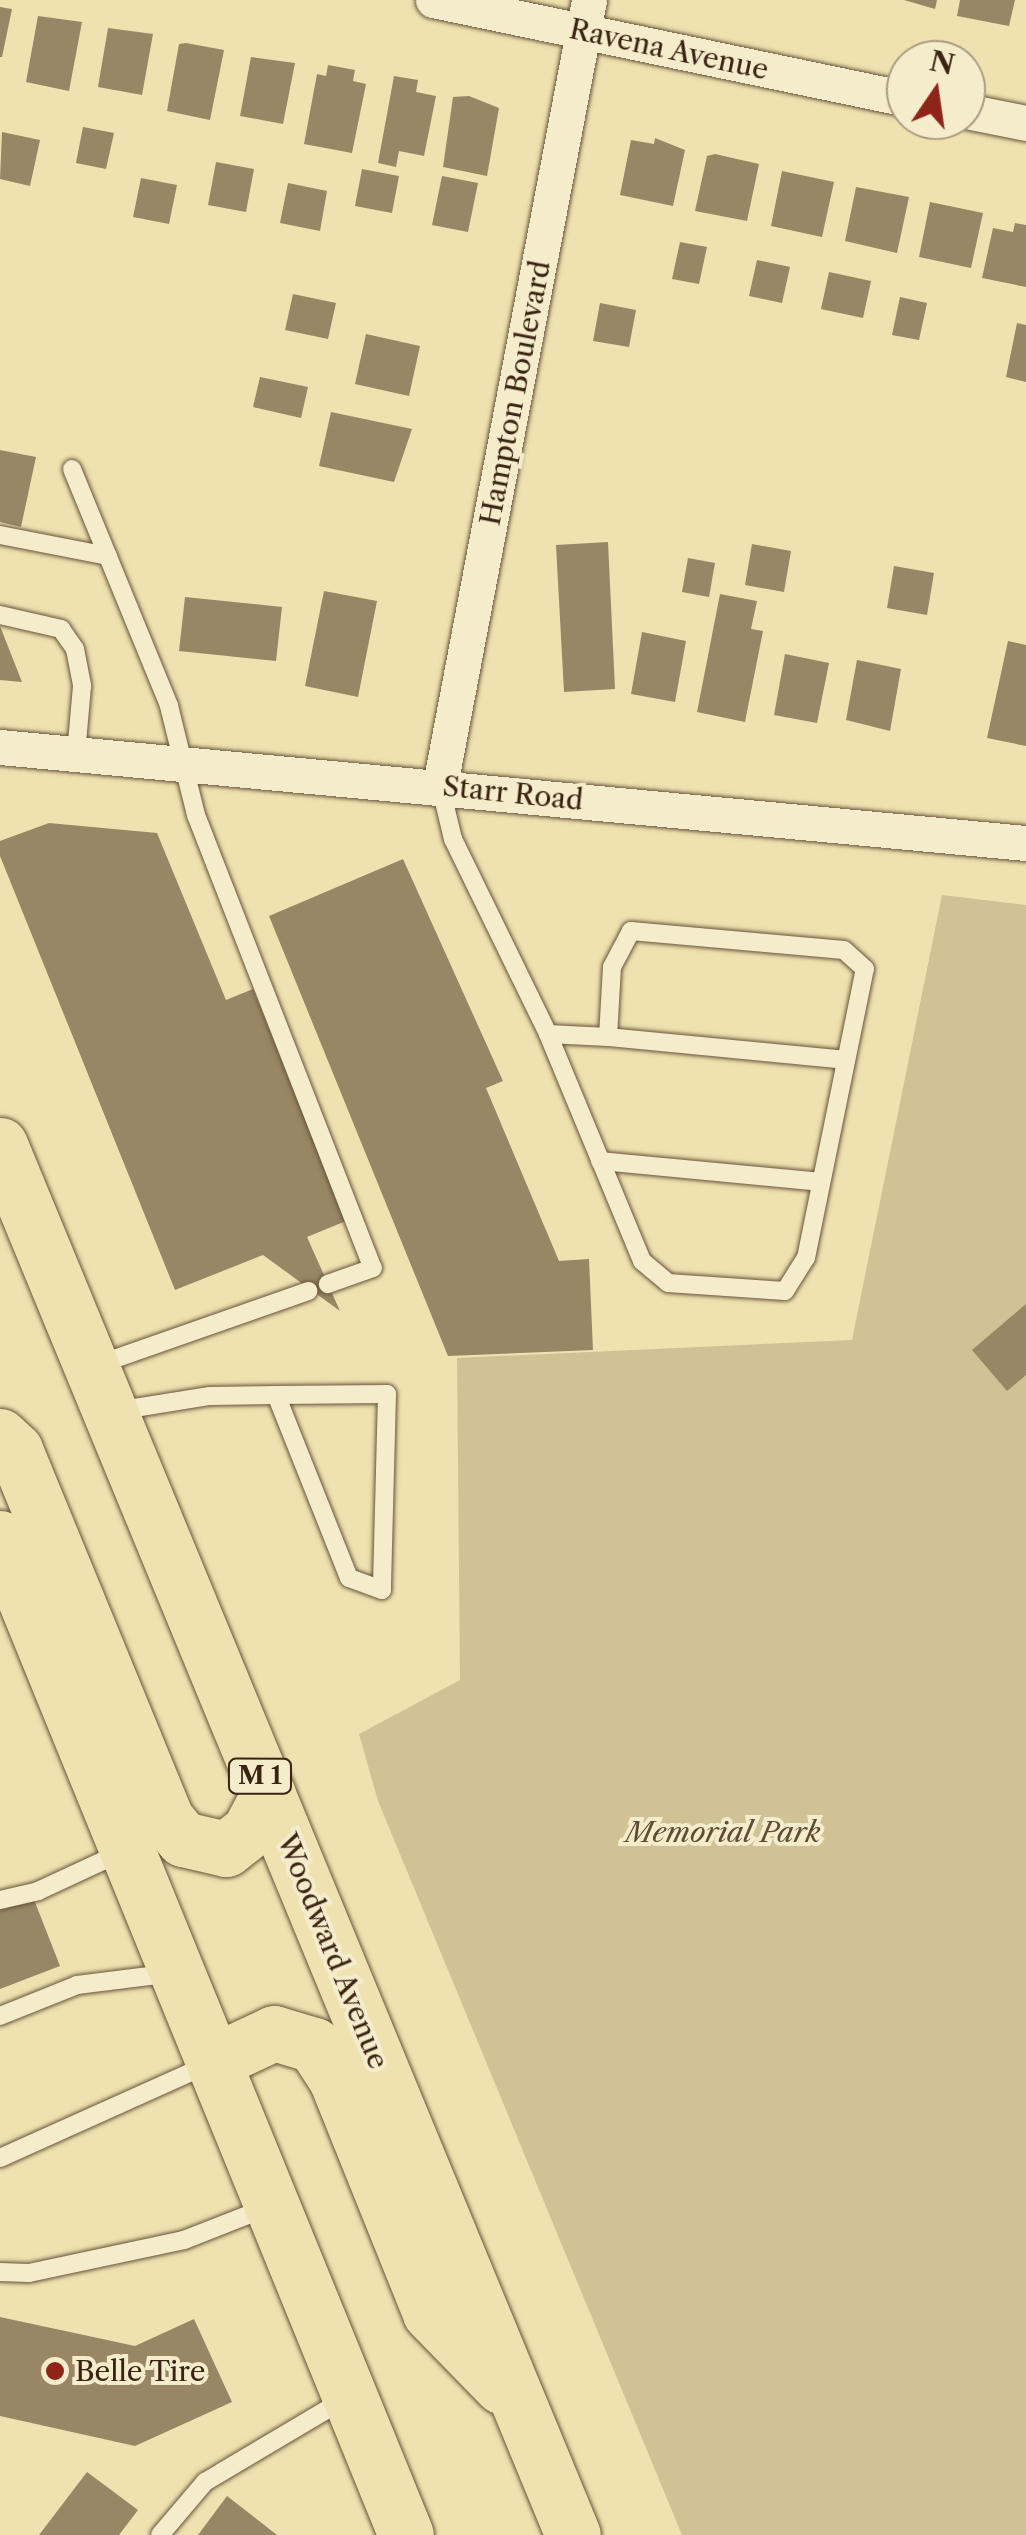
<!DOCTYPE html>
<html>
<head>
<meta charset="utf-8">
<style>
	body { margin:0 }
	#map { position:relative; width:1026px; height:2535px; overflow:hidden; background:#efe2b0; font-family:"Libre Caslon Text",serif }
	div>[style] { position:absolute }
	.green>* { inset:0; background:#d0c295 }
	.building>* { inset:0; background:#988665 }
	.roads { filter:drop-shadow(0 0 2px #67533a) drop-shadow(0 0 2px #67533a) }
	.lane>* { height:18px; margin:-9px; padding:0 9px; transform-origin:9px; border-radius:9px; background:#f5eccc }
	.street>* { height:35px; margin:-17.5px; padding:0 17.5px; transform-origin:17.5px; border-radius:17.5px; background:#f5eccc }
	.primary>* { height:55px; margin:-27.5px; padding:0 27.5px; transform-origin:27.5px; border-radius:27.5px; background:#efe2b0 }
	.dots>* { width:28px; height:28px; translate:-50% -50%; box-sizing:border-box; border:5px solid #f5eccc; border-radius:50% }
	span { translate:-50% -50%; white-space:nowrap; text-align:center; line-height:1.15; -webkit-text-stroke:8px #f5eccc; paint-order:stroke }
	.shield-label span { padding:2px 8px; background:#f5eccc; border:2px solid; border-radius:8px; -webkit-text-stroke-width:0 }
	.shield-label { font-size:25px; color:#3a2313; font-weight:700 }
	.street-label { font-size:28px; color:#3a2313 }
	.park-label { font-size:28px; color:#604b34; font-style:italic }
	.poi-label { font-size:28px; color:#3a2313 }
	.left { translate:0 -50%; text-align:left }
	.north { position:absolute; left:886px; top:40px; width:100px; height:100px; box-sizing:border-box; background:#f5eccc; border:2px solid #aa9c82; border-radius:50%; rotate:13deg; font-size:28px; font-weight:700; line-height:40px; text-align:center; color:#3a2313 }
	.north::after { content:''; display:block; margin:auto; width:35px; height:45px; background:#8f2418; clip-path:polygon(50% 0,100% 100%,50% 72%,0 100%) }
</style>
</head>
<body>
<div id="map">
	<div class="green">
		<i style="clip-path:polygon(942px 895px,1026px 905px,1026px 2535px,682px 2535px,378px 1801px,359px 1734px,460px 1680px,457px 1358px,852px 1340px)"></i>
	</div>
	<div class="building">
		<i style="clip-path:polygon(904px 0,937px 0,935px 9px)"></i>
		<i style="clip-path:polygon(960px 0,1015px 0,1009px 26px,957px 16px)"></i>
		<i style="clip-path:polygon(0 7px,12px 9px,2px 57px,0 57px)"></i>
		<i style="clip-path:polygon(38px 16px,82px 22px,69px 91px,26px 82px)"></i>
		<i style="clip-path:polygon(108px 28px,153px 34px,142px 95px,98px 87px)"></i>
		<i style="clip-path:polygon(186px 43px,224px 50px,210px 120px,167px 111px,179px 44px)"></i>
		<i style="clip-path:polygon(251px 57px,295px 63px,283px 124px,240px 116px)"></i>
		<i style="clip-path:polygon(328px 65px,355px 70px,353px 81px,366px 84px,352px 153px,304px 144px,317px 74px,326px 76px)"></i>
		<i style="clip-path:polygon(394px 76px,418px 80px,416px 92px,436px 96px,424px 156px,399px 151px,396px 167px,378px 163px)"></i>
		<i style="clip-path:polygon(469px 96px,499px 108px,487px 176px,443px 167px,453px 97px)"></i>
		<i style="clip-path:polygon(83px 127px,114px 133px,106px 169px,76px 163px)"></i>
		<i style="clip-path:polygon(2px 132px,40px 140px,30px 186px,0 179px)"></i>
		<i style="clip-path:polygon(655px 138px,685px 150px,673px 206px,620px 195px,631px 140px,654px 144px)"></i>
		<i style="clip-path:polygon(715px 154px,759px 164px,747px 221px,695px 211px,707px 156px)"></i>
		<i style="clip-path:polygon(216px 162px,254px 169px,246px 212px,208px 205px)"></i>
		<i style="clip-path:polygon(362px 169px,399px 176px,392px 213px,355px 206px)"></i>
		<i style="clip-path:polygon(782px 171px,834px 182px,822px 237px,771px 226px)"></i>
		<i style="clip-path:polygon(442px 176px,478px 183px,468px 232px,432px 225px)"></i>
		<i style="clip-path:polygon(141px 178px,177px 185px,169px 224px,133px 217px)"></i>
		<i style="clip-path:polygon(288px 183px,327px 191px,320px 231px,280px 223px)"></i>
		<i style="clip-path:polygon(856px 187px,909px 197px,897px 253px,845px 241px)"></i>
		<i style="clip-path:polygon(930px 202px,983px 213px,971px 268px,919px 257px)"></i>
		<i style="clip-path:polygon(1015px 223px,1026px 225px,1026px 287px,982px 278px,993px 228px,1013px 232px)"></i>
		<i style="clip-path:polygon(680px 242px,707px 247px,699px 284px,672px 279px)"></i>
		<i style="clip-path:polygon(757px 260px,790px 267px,782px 303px,749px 296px)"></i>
		<i style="clip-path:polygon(829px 272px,871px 281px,863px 318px,821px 309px)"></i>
		<i style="clip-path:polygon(293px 294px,336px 303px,328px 339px,285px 330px)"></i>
		<i style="clip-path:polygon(900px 297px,927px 303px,919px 340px,892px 335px)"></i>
		<i style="clip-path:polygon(600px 303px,636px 310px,629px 347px,593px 341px)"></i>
		<i style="clip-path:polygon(1017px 323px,1026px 325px,1026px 382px,1006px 377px)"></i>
		<i style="clip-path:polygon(366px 334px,420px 346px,409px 396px,355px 384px)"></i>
		<i style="clip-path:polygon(260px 377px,308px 387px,301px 418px,253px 407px)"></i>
		<i style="clip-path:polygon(331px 412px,412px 429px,394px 482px,319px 466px)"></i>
		<i style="clip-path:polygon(0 450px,36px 457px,21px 527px,0 522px)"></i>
		<i style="clip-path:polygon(608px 542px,615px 689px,564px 692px,556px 545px)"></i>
		<i style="clip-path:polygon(752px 544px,791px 551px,784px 592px,745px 585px)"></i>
		<i style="clip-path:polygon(688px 558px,715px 563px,709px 597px,682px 592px)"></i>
		<i style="clip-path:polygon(894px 566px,934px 573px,927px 615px,887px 608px)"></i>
		<i style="clip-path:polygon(324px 591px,377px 601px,358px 697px,305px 686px)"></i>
		<i style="clip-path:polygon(720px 594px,757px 601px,751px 629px,763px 631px,745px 722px,697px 712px)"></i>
		<i style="clip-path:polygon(185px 597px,282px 607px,276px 661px,179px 651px)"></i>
		<i style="clip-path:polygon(0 626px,22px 682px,0 680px)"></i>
		<i style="clip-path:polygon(642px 632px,686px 641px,675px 702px,631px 694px)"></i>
		<i style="clip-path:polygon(1008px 641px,1026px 645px,1026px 746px,987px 738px)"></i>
		<i style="clip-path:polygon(785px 654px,829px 663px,817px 723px,774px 715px)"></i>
		<i style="clip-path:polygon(857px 660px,901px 669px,890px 731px,846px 720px)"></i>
		<i style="clip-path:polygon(49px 823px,157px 833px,226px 1000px,253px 989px,346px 1221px,307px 1237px,340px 1311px,263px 1255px,175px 1290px,0 856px,0 841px)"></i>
		<i style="clip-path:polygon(403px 859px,503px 1081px,486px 1088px,559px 1261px,589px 1259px,593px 1350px,448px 1356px,269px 916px)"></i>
		<i style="clip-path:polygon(1026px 1304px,1026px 1375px,1007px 1391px,972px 1350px)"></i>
		<i style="clip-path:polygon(33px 1897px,60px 1966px,0 1989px,0 1910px)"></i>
		<i style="clip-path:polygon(0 2317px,135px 2346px,194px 2319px,232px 2402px,135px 2446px,0 2416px)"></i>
		<i style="clip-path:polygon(87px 2472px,138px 2510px,119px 2535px,39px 2535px)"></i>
		<i style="clip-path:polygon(227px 2496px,277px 2535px,198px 2535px)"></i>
	</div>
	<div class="roads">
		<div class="lane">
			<i style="left:72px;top:469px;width:256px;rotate:67.7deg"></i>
			<i style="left:169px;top:706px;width:112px;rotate:76.1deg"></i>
			<i style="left:196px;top:815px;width:486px;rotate:68.7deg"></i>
			<i style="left:373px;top:1268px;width:48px;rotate:160.4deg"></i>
			<i style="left:0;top:535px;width:110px;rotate:11deg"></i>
			<i style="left:0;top:615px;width:63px;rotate:12.9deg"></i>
			<i style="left:61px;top:629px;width:24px;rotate:55deg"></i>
			<i style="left:75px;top:649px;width:38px;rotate:79deg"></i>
			<i style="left:82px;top:686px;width:68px;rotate:95deg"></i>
			<i style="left:440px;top:785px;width:56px;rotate:76.5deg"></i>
			<i style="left:453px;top:839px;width:217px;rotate:64deg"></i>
			<i style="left:548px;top:1034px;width:246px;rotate:67.5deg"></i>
			<i style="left:642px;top:1261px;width:34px;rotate:40deg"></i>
			<i style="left:668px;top:1283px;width:117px;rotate:3.9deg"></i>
			<i style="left:785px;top:1291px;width:39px;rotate:-58deg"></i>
			<i style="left:806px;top:1258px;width:295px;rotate:-78.5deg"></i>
			<i style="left:865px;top:969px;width:28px;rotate:-138deg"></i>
			<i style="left:844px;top:950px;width:214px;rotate:-174.9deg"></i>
			<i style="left:631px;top:931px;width:41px;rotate:117.8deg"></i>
			<i style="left:612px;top:967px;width:70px;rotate:93.3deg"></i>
			<i style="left:608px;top:1037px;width:60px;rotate:-177.1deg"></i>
			<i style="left:608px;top:1037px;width:239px;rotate:5.5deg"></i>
			<i style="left:600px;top:1161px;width:222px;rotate:5.4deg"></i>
			<i style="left:97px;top:1365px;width:224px;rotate:-19.3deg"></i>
			<i style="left:116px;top:1411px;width:95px;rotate:-9.1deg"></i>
			<i style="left:210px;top:1396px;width:66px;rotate:-0.9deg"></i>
			<i style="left:276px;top:1395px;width:111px;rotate:-0.5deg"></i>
			<i style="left:387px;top:1394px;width:196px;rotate:91.5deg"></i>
			<i style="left:382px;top:1590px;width:35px;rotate:-160deg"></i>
			<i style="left:349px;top:1578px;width:197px;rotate:-111.7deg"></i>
			<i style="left:0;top:1900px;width:39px;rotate:-13deg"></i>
			<i style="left:38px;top:1891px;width:93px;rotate:-24.9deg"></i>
			<i style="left:0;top:2016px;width:83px;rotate:-21.9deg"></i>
			<i style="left:77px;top:1985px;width:97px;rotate:-7.1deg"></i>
			<i style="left:0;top:2158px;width:229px;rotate:-24.2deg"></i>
			<i style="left:0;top:2272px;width:29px;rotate:2deg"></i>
			<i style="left:29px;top:2273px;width:158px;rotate:-12deg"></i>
			<i style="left:184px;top:2240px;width:90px;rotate:-21.4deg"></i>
			<i style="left:160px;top:2535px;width:70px;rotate:-49.7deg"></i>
			<i style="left:205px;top:2482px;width:163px;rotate:-30.7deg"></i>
		</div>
		<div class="street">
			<i style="left:433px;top:0;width:483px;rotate:11.8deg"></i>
			<i style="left:966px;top:111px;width:61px;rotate:11.3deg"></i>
			<i style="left:0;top:747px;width:1030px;rotate:5.35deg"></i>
			<i style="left:440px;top:785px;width:799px;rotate:-79.25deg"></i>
		</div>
		<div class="primary">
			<i style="left:0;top:1145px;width:1503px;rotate:67.6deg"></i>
			<i style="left:0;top:1436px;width:21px;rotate:43deg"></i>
			<i style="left:15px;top:1450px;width:400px;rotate:67.7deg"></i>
			<i style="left:167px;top:1820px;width:25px;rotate:50deg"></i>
			<i style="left:183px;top:1839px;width:44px;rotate:13.1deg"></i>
			<i style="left:226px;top:1849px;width:29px;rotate:-38deg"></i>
			<i style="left:249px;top:1831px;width:41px;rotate:-62.2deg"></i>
			<i style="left:0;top:1538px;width:1076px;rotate:67.84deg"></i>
			<i style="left:214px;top:2061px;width:66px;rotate:-25deg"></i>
			<i style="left:274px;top:2033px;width:42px;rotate:16.7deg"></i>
			<i style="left:314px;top:2045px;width:40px;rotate:57.1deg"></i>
			<i style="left:336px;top:2079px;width:252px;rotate:68.1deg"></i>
			<i style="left:430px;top:2313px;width:102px;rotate:45.8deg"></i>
		</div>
	</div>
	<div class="dots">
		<i style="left:55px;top:2371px;background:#8f2418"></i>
	</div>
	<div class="shield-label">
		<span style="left:260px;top:1776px">M 1</span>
	</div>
	<div class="street-label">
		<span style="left:669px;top:49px;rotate:12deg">Ravena Avenue</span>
		<span style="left:515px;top:393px;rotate:-79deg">Hampton Boulevard</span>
		<span style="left:513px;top:793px;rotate:6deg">Starr Road</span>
		<span style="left:333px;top:1951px;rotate:68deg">Woodward Avenue</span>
	</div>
	<div class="park-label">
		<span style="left:723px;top:1832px">Memorial Park</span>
	</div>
	<div class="poi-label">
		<span class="left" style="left:75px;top:2371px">Belle Tire</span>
	</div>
	<div class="north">N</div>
</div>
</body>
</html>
